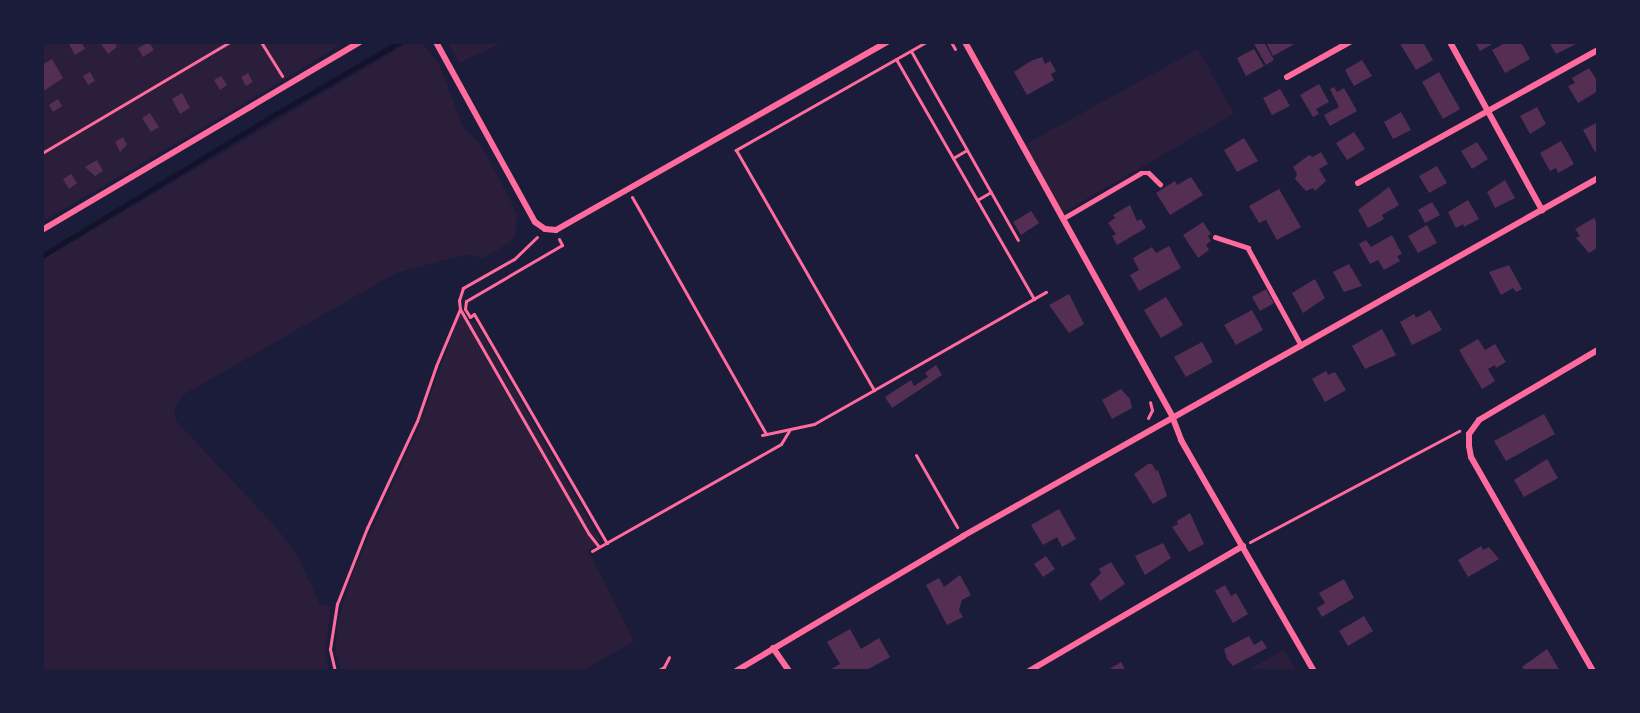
<!DOCTYPE html>
<html>
<head>
<meta charset="utf-8">
<style>
	body { margin:0 }
	#map { position:relative; width:1640px; height:713px; overflow:hidden; background:#1b1b3a; font-family:"Space Grotesk",sans-serif }
	div>[style] { position:absolute }
	.green>* { inset:0; background:#2a1e3b }
	.stream>* { height:4.5px; margin:-2.25px; padding:0 2.25px; transform-origin:2.25px; border-radius:2.25px; background:#12122b }
	.building>* { inset:0; background:#542f53 }
	.path>* { height:3px; margin:-1.5px; padding:0 1.5px; transform-origin:1.5px; border-radius:1.5px; background:#ff6b9d }
	.service>* { height:4.5px; margin:-2.25px; padding:0 2.25px; transform-origin:2.25px; border-radius:2.25px; background:#ff6b9d }
	.minor>* { height:6px; margin:-3px; padding:0 3px; transform-origin:3px; border-radius:3px; background:#ff6b9d }
	span { translate:-50% -50%; white-space:nowrap; text-align:center; line-height:1.15; -webkit-text-stroke:5px #1b1b3a; paint-order:stroke }
	.frame { position:absolute; inset:0; border:44px solid #1b1b3a; pointer-events:none }
</style>
</head>
<body>
<div id="map">
	<div class="green">
		<i style="clip-path:polygon(42px 42px,344px 42px,284px 80px,42px 222px)"></i>
		<i style="clip-path:polygon(409px 42px,421px 42px,439px 64px,464px 129px,479px 142px,509px 197px,517px 216px,515px 235px,509px 243px,483px 258px,468px 254px,396px 273px,183px 395px,174px 409px,176px 421px,276px 527px,298px 557px,320px 604px,331px 607px,325px 653px,329px 671px,42px 671px,42px 260px)"></i>
		<i style="clip-path:polygon(448px 42px,504px 42px,459px 63px)"></i>
		<i style="clip-path:polygon(1198px 49px,1234px 114px,1062px 213px,1022px 146px)"></i>
		<i style="clip-path:polygon(460px 313px,466px 314px,470px 323px,475px 321px,601px 541px,588px 550px,634px 641px,582px 671px,341px 671px,336px 652px,337px 623px,353px 572px,418px 429px)"></i>
		<i style="clip-path:polygon(1284px 649px,1296px 671px,1247px 671px)"></i>
	</div>
	<div class="stream">
		<i style="left:42px;top:256px;width:271px;rotate:-31.3deg"></i>
		<i style="left:274px;top:115px;width:146px;rotate:-30.1deg"></i>
	</div>
	<div class="building">
		<i style="clip-path:polygon(68px 42px,81px 42px,85px 49px,75px 55px)"></i>
		<i style="clip-path:polygon(100px 42px,114px 42px,117px 47px,108px 54px)"></i>
		<i style="clip-path:polygon(149px 42px,154px 50px,143px 57px,138px 48px)"></i>
		<i style="clip-path:polygon(1253px 42px,1264px 42px,1274px 60px,1266px 65px)"></i>
		<i style="clip-path:polygon(1266px 42px,1298px 42px,1273px 56px)"></i>
		<i style="clip-path:polygon(1399px 42px,1423px 42px,1433px 60px,1416px 70px)"></i>
		<i style="clip-path:polygon(1475px 42px,1496px 42px,1480px 51px)"></i>
		<i style="clip-path:polygon(1507px 42px,1521px 42px,1530px 59px,1505px 73px,1492px 50px)"></i>
		<i style="clip-path:polygon(1549px 42px,1575px 42px,1576px 44px,1556px 54px)"></i>
		<i style="clip-path:polygon(1254px 49px,1264px 66px,1246px 76px,1237px 58px)"></i>
		<i style="clip-path:polygon(1042px 57px,1045px 64px,1050px 61px,1056px 71px,1051px 74px,1054px 80px,1027px 95px,1014px 72px,1031px 61px)"></i>
		<i style="clip-path:polygon(52px 59px,63px 78px,42px 92px,42px 65px)"></i>
		<i style="clip-path:polygon(1362px 60px,1372px 76px,1354px 86px,1345px 70px)"></i>
		<i style="clip-path:polygon(1589px 68px,1598px 82px,1598px 91px,1578px 103px,1568px 86px,1575px 83px,1572px 78px)"></i>
		<i style="clip-path:polygon(90px 72px,95px 81px,88px 85px,83px 76px)"></i>
		<i style="clip-path:polygon(1439px 72px,1460px 109px,1443px 119px,1422px 82px)"></i>
		<i style="clip-path:polygon(248px 73px,253px 82px,246px 86px,241px 77px)"></i>
		<i style="clip-path:polygon(221px 76px,227px 85px,220px 90px,214px 80px)"></i>
		<i style="clip-path:polygon(1319px 84px,1329px 102px,1316px 109px,1319px 114px,1313px 117px,1300px 95px)"></i>
		<i style="clip-path:polygon(1334px 87px,1337px 92px,1344px 88px,1357px 111px,1330px 126px,1324px 115px,1339px 107px,1330px 89px)"></i>
		<i style="clip-path:polygon(1280px 89px,1290px 106px,1272px 115px,1263px 98px)"></i>
		<i style="clip-path:polygon(182px 93px,190px 108px,180px 114px,172px 99px)"></i>
		<i style="clip-path:polygon(58px 99px,62px 106px,53px 112px,49px 105px)"></i>
		<i style="clip-path:polygon(1537px 107px,1546px 124px,1530px 134px,1520px 116px)"></i>
		<i style="clip-path:polygon(1401px 112px,1411px 130px,1393px 139px,1384px 122px)"></i>
		<i style="clip-path:polygon(150px 113px,159px 127px,151px 132px,142px 118px)"></i>
		<i style="clip-path:polygon(1598px 122px,1598px 150px,1595px 152px,1583px 130px)"></i>
		<i style="clip-path:polygon(1354px 132px,1365px 149px,1347px 160px,1336px 143px)"></i>
		<i style="clip-path:polygon(123px 137px,127px 145px,120px 152px,115px 142px)"></i>
		<i style="clip-path:polygon(1244px 138px,1258px 161px,1237px 172px,1224px 150px)"></i>
		<i style="clip-path:polygon(1561px 141px,1574px 164px,1558px 173px,1556px 168px,1550px 171px,1540px 153px)"></i>
		<i style="clip-path:polygon(1477px 142px,1488px 159px,1472px 169px,1461px 151px)"></i>
		<i style="clip-path:polygon(1321px 152px,1328px 164px,1319px 169px,1326px 181px,1315px 191px,1313px 188px,1306px 191px,1295px 179px,1297px 174px,1293px 167px,1309px 155px,1313px 157px)"></i>
		<i style="clip-path:polygon(97px 160px,103px 171px,95px 176px,85px 167px)"></i>
		<i style="clip-path:polygon(1437px 166px,1447px 183px,1429px 193px,1419px 176px)"></i>
		<i style="clip-path:polygon(71px 174px,77px 183px,69px 189px,63px 179px)"></i>
		<i style="clip-path:polygon(1191px 177px,1203px 195px,1170px 215px,1156px 193px,1175px 181px,1177px 185px)"></i>
		<i style="clip-path:polygon(1505px 180px,1515px 198px,1495px 208px,1487px 192px)"></i>
		<i style="clip-path:polygon(1389px 187px,1399px 205px,1382px 215px,1384px 219px,1368px 228px,1358px 210px)"></i>
		<i style="clip-path:polygon(1279px 189px,1301px 227px,1277px 240px,1266px 220px,1259px 223px,1249px 206px)"></i>
		<i style="clip-path:polygon(1468px 200px,1479px 219px,1464px 227px,1463px 224px,1456px 228px,1448px 212px)"></i>
		<i style="clip-path:polygon(1432px 202px,1440px 215px,1425px 223px,1418px 210px)"></i>
		<i style="clip-path:polygon(1130px 205px,1137px 221px,1141px 219px,1146px 228px,1117px 245px,1112px 236px,1116px 234px,1108px 223px,1115px 218px,1113px 215px)"></i>
		<i style="clip-path:polygon(1031px 211px,1039px 223px,1021px 235px,1013px 222px)"></i>
		<i style="clip-path:polygon(1594px 218px,1598px 225px,1598px 247px,1589px 253px,1576px 238px,1580px 236px,1575px 229px)"></i>
		<i style="clip-path:polygon(1203px 222px,1211px 234px,1208px 236px,1211px 241px,1206px 245px,1209px 250px,1198px 258px,1183px 235px)"></i>
		<i style="clip-path:polygon(1427px 225px,1437px 243px,1418px 253px,1408px 236px)"></i>
		<i style="clip-path:polygon(1392px 235px,1402px 254px,1397px 256px,1400px 261px,1384px 270px,1378px 260px,1370px 264px,1359px 244px,1366px 240px,1371px 247px)"></i>
		<i style="clip-path:polygon(1169px 246px,1181px 268px,1139px 291px,1130px 275px,1139px 270px,1133px 258px,1152px 247px,1156px 253px)"></i>
		<i style="clip-path:polygon(1349px 264px,1362px 286px,1344px 292px,1333px 272px)"></i>
		<i style="clip-path:polygon(1509px 265px,1522px 289px,1516px 292px,1513px 288px,1501px 295px,1489px 272px)"></i>
		<i style="clip-path:polygon(1315px 279px,1325px 298px,1303px 313px,1292px 293px)"></i>
		<i style="clip-path:polygon(1266px 289px,1274px 303px,1260px 311px,1252px 297px)"></i>
		<i style="clip-path:polygon(1069px 294px,1084px 324px,1069px 333px,1049px 305px)"></i>
		<i style="clip-path:polygon(1166px 297px,1183px 325px,1161px 338px,1144px 310px)"></i>
		<i style="clip-path:polygon(1252px 310px,1263px 330px,1236px 345px,1224px 325px)"></i>
		<i style="clip-path:polygon(1430px 310px,1442px 330px,1412px 345px,1400px 322px,1414px 314px,1416px 318px)"></i>
		<i style="clip-path:polygon(1382px 329px,1396px 355px,1365px 369px,1352px 346px)"></i>
		<i style="clip-path:polygon(1478px 339px,1485px 350px,1495px 344px,1506px 362px,1496px 368px,1495px 365px,1488px 369px,1495px 381px,1482px 389px,1459px 350px)"></i>
		<i style="clip-path:polygon(1202px 342px,1213px 362px,1186px 377px,1174px 357px)"></i>
		<i style="clip-path:polygon(936px 365px,942px 375px,892px 408px,885px 397px,911px 380px,914px 386px,928px 377px,925px 373px)"></i>
		<i style="clip-path:polygon(1326px 371px,1328px 375px,1335px 372px,1346px 390px,1325px 402px,1312px 379px)"></i>
		<i style="clip-path:polygon(1121px 389px,1130px 399px,1132px 408px,1112px 419px,1102px 400px)"></i>
		<i style="clip-path:polygon(1544px 414px,1555px 434px,1506px 461px,1494px 441px)"></i>
		<i style="clip-path:polygon(1547px 459px,1558px 478px,1524px 497px,1514px 480px)"></i>
		<i style="clip-path:polygon(1148px 464px,1152px 464px,1156px 471px,1158px 470px,1167px 496px,1153px 504px,1134px 474px)"></i>
		<i style="clip-path:polygon(1059px 509px,1076px 539px,1062px 547px,1057px 537px,1043px 545px,1031px 525px)"></i>
		<i style="clip-path:polygon(1190px 513px,1204px 544px,1189px 552px,1172px 527px,1178px 524px,1177px 521px)"></i>
		<i style="clip-path:polygon(1163px 543px,1171px 558px,1145px 575px,1135px 556px)"></i>
		<i style="clip-path:polygon(1481px 546px,1483px 550px,1489px 547px,1499px 559px,1468px 577px,1458px 560px)"></i>
		<i style="clip-path:polygon(1046px 556px,1055px 569px,1043px 577px,1034px 564px)"></i>
		<i style="clip-path:polygon(1111px 562px,1125px 584px,1100px 601px,1090px 584px,1101px 573px,1099px 569px)"></i>
		<i style="clip-path:polygon(960px 575px,971px 595px,962px 600px,959px 610px,963px 617px,947px 625px,926px 585px,939px 578px,944px 587px)"></i>
		<i style="clip-path:polygon(1344px 579px,1354px 598px,1322px 617px,1317px 608px,1325px 603px,1319px 593px)"></i>
		<i style="clip-path:polygon(1225px 585px,1231px 596px,1236px 593px,1248px 614px,1233px 623px,1215px 591px)"></i>
		<i style="clip-path:polygon(1364px 616px,1373px 631px,1348px 646px,1339px 631px)"></i>
		<i style="clip-path:polygon(850px 629px,861px 649px,879px 638px,890px 657px,865px 671px,828px 671px,840px 664px,827px 642px)"></i>
		<i style="clip-path:polygon(1249px 636px,1254px 645px,1262px 640px,1267px 648px,1233px 666px,1227px 659px,1224px 649px)"></i>
		<i style="clip-path:polygon(1547px 649px,1560px 671px,1525px 671px,1522px 667px)"></i>
		<i style="clip-path:polygon(1121px 662px,1126px 671px,1106px 671px)"></i>
	</div>
	<div class="path">
		<i style="left:261px;top:42px;width:40px;rotate:58deg"></i>
		<i style="left:926px;top:42px;width:219px;rotate:150.4deg"></i>
		<i style="left:736px;top:150px;width:277px;rotate:60.1deg"></i>
		<i style="left:874px;top:390px;width:198px;rotate:-29.7deg"></i>
		<i style="left:951px;top:42px;width:8px;rotate:60deg"></i>
		<i style="left:911px;top:51px;width:217px;rotate:60.5deg"></i>
		<i style="left:896px;top:59px;width:277px;rotate:60.1deg"></i>
		<i style="left:42px;top:153px;width:218px;rotate:-30.6deg"></i>
		<i style="left:953px;top:158px;width:16px;rotate:-30deg"></i>
		<i style="left:632px;top:197px;width:272px;rotate:60.5deg"></i>
		<i style="left:977px;top:200px;width:16px;rotate:-30deg"></i>
		<i style="left:537px;top:237px;width:32px;rotate:136deg"></i>
		<i style="left:514px;top:259px;width:59px;rotate:150.4deg"></i>
		<i style="left:463px;top:288px;width:13px;rotate:108deg"></i>
		<i style="left:459px;top:300px;width:9px;rotate:84deg"></i>
		<i style="left:460px;top:309px;width:259px;rotate:60.2deg"></i>
		<i style="left:589px;top:534px;width:16px;rotate:52deg"></i>
		<i style="left:559px;top:239px;width:7px;rotate:63deg"></i>
		<i style="left:562px;top:245px;width:111px;rotate:149.7deg"></i>
		<i style="left:466px;top:301px;width:8px;rotate:97deg"></i>
		<i style="left:465px;top:309px;width:9px;rotate:58deg"></i>
		<i style="left:470px;top:317px;width:5px;rotate:-37deg"></i>
		<i style="left:474px;top:314px;width:265px;rotate:59.9deg"></i>
		<i style="left:1148px;top:418px;width:9px;rotate:-63deg"></i>
		<i style="left:1152px;top:410px;width:8px;rotate:-104deg"></i>
		<i style="left:762px;top:435px;width:53px;rotate:-11.9deg"></i>
		<i style="left:814px;top:424px;width:69px;rotate:-29.5deg"></i>
		<i style="left:916px;top:455px;width:83px;rotate:60.3deg"></i>
		<i style="left:1250px;top:542px;width:237px;rotate:-28deg"></i>
		<i style="left:592px;top:551px;width:217px;rotate:-29.5deg"></i>
		<i style="left:781px;top:444px;width:17px;rotate:-59deg"></i>
		<i style="left:335px;top:671px;width:23px;rotate:-103deg"></i>
		<i style="left:330px;top:649px;width:46px;rotate:-81.2deg"></i>
		<i style="left:337px;top:604px;width:82px;rotate:-68.5deg"></i>
		<i style="left:367px;top:528px;width:118px;rotate:-65deg"></i>
		<i style="left:417px;top:421px;width:58px;rotate:-70.9deg"></i>
		<i style="left:436px;top:366px;width:62px;rotate:-67.2deg"></i>
		<i style="left:657px;top:671px;width:8px;rotate:-30deg"></i>
		<i style="left:664px;top:667px;width:11px;rotate:-63deg"></i>
	</div>
	<div class="service">
		<i style="left:1064px;top:218px;width:89px;rotate:-30.3deg"></i>
		<i style="left:1141px;top:173px;width:8px"></i>
		<i style="left:1149px;top:173px;width:16px;rotate:45deg"></i>
		<i style="left:1215px;top:237px;width:35px;rotate:18deg"></i>
		<i style="left:1248px;top:248px;width:111px;rotate:61.3deg"></i>
	</div>
	<div class="minor">
		<i style="left:436px;top:42px;width:205px;rotate:61.2deg"></i>
		<i style="left:535px;top:222px;width:12px;rotate:35deg"></i>
		<i style="left:545px;top:229px;width:11px;rotate:5deg"></i>
		<i style="left:556px;top:230px;width:381px;rotate:-29.6deg"></i>
		<i style="left:965px;top:42px;width:427px;rotate:61deg"></i>
		<i style="left:1172px;top:416px;width:26px;rotate:69deg"></i>
		<i style="left:1181px;top:440px;width:267px;rotate:60.1deg"></i>
		<i style="left:1450px;top:42px;width:192px;rotate:61.3deg"></i>
		<i style="left:1287px;top:77px;width:72px;rotate:-29.1deg"></i>
		<i style="left:1358px;top:183px;width:274px;rotate:-29deg"></i>
		<i style="left:42px;top:230px;width:369px;rotate:-30.6deg"></i>
		<i style="left:773px;top:648px;width:28px;rotate:55deg"></i>
		<i style="left:736px;top:671px;width:264px;rotate:-30.7deg"></i>
		<i style="left:963px;top:536px;width:729px;rotate:-29.41deg"></i>
		<i style="left:1029px;top:671px;width:248px;rotate:-30.3deg"></i>
		<i style="left:1593px;top:671px;width:246px;rotate:-119.7deg"></i>
		<i style="left:1471px;top:457px;width:11px;rotate:-100deg"></i>
		<i style="left:1469px;top:446px;width:12px;rotate:-90deg"></i>
		<i style="left:1469px;top:434px;width:17px;rotate:-54deg"></i>
		<i style="left:1479px;top:420px;width:138px;rotate:-30.5deg"></i>
	</div>
	<div class="frame"></div>
</div>
</body>
</html>
